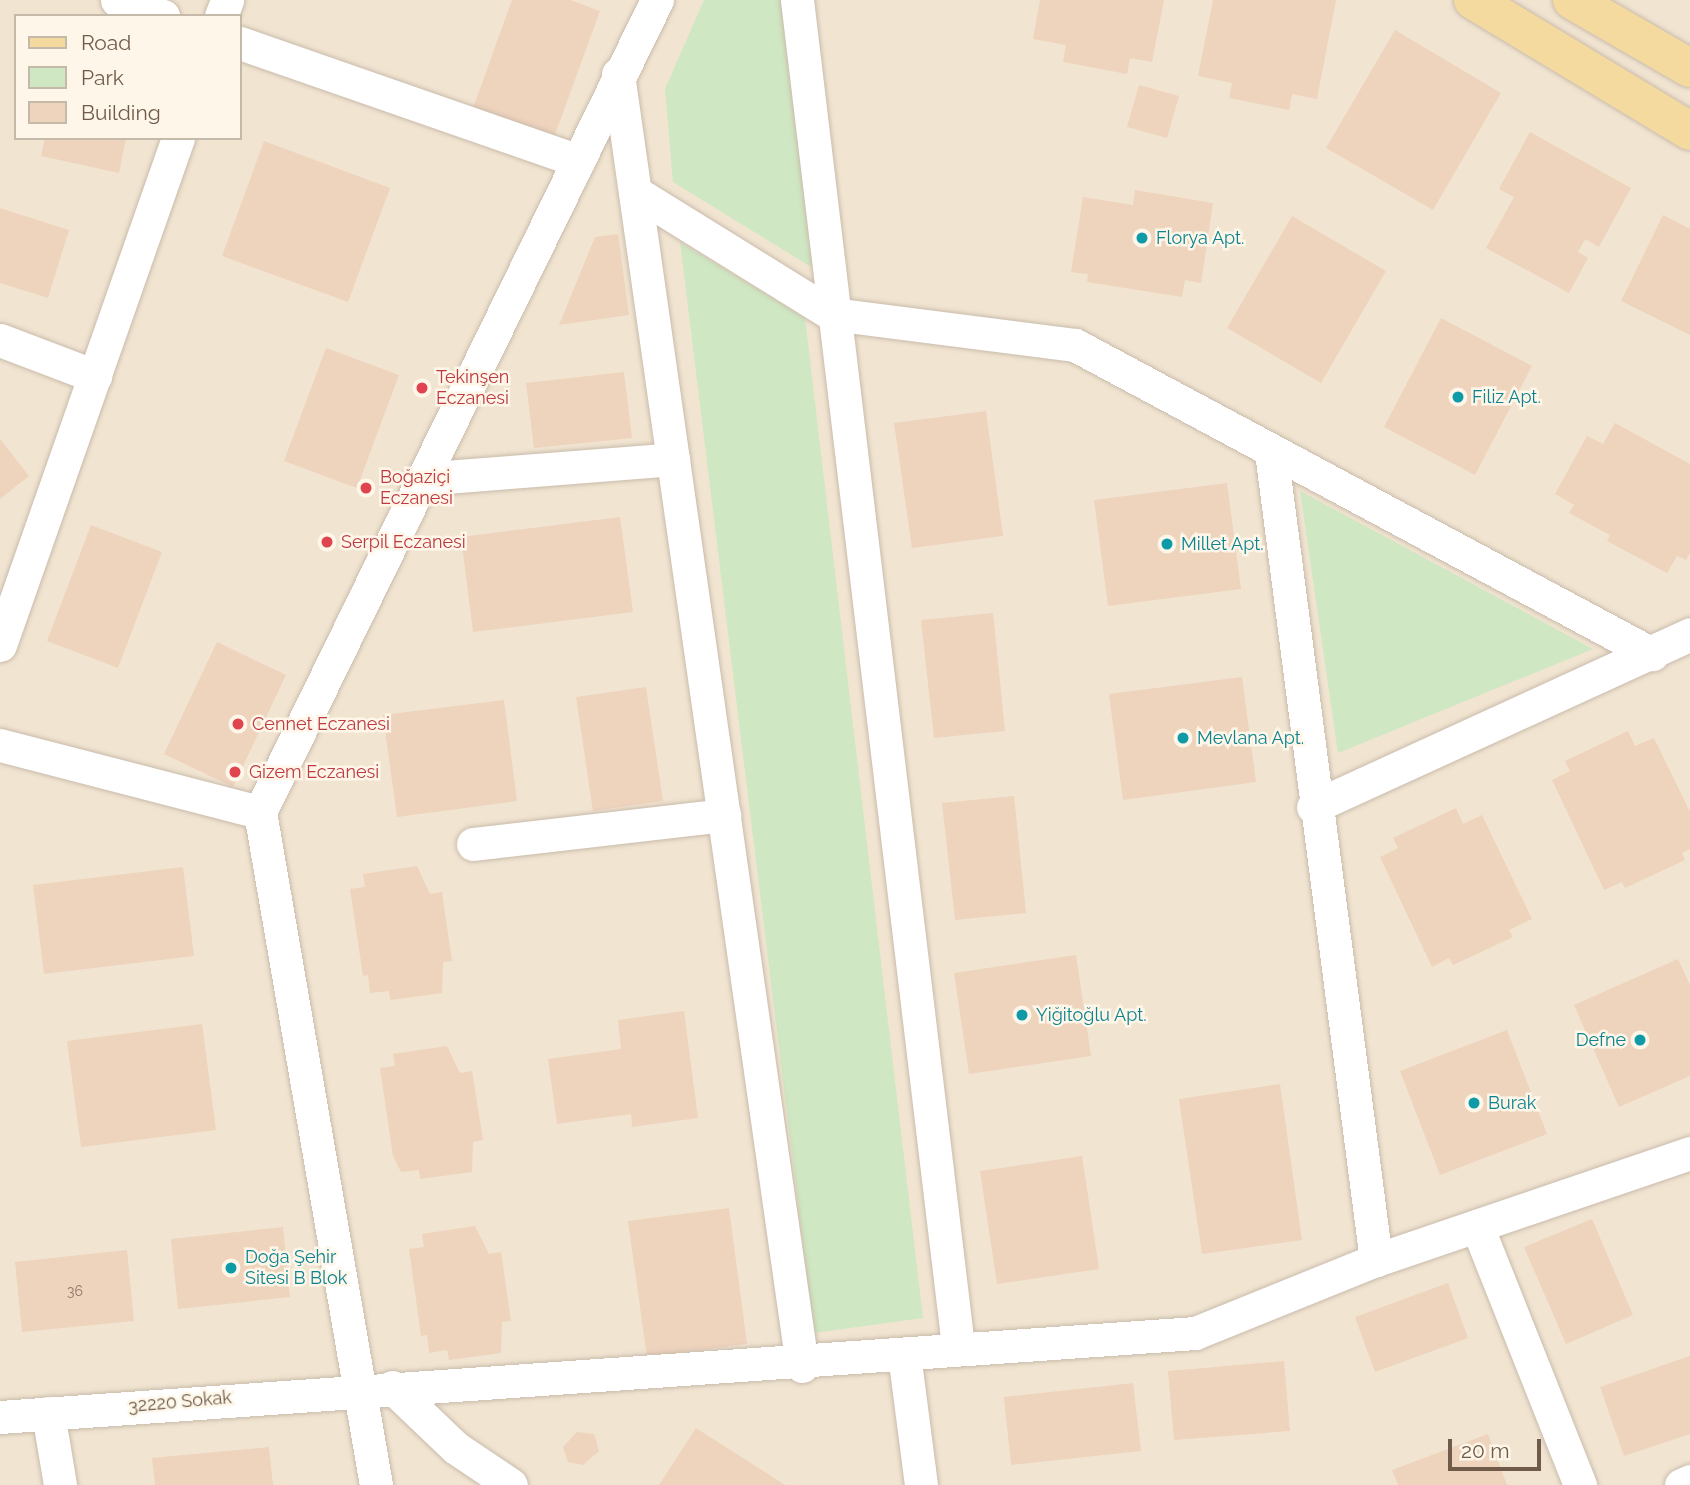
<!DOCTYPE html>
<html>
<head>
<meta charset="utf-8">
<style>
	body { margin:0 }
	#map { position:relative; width:1690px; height:1485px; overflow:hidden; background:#faf3e3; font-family:Raleway,sans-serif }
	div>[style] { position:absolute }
	.residential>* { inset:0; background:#f1e5d2 }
	.green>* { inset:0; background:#cfe7c3 }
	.building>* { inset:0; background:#eed3bd }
	.roads { filter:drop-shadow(0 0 2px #cabbab) drop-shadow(0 0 2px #cabbab) }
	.minor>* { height:33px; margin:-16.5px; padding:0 16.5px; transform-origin:16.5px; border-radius:16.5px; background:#fff }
	.major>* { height:38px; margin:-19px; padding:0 19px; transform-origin:19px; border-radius:19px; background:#f5daa0 }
	.dots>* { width:19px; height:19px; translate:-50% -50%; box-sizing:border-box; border:4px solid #fef7e9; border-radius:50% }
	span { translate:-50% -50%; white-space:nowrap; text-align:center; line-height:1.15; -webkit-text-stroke:5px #fef7e9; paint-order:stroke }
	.number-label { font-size:14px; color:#907968 }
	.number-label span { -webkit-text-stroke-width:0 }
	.culture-label { font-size:18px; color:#0d838f }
	.left { translate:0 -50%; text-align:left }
	.right { translate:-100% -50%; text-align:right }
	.health-label { font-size:18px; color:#be3a42 }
	.street-label { font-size:18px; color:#705b4b }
	.legend { position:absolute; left:14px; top:14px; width:228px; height:126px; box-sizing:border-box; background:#fef7e9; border:2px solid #c5b9aa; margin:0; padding:9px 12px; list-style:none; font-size:21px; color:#705b4b }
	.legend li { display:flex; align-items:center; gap:14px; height:35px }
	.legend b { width:35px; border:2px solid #c5b9aa }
	.scale { position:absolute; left:1448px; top:1439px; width:93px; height:32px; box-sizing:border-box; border:4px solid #705b4b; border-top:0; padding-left:9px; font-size:21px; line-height:24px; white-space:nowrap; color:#705b4b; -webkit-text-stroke:5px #fef7e9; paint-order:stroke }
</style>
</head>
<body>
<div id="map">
	<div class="residential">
		<i style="clip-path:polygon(evenodd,0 0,1690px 0,1690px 1485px,0 1485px,0 0,16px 16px,240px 16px,240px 138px,16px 138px,16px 16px)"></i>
	</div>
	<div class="green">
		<i style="clip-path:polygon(704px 0,783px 0,813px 268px,673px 182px,665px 89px)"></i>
		<i style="clip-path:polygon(680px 242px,805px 318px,923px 1318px,814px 1333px)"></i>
		<i style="clip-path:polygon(1300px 491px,1593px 649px,1338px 753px)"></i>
	</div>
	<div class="building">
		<i style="clip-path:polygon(512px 0,570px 0,600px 11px,553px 140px,472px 111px)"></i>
		<i style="clip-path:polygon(1040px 0,1164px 0,1152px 62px,1130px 58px,1127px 74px,1063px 62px,1066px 45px,1033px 39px)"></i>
		<i style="clip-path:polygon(1213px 0,1336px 0,1317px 99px,1292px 94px,1289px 110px,1229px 98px,1232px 83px,1198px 76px)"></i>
		<i style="clip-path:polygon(1395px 30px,1501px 93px,1433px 210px,1326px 148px)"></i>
		<i style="clip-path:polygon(1139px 85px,1179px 96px,1167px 138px,1127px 127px)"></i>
		<i style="clip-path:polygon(1530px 132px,1631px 188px,1599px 247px,1585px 239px,1578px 252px,1588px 258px,1569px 293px,1486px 248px,1514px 197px,1499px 189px)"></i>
		<i style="clip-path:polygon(45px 138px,126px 138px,119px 173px,41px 156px)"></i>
		<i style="clip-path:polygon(264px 141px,390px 188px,348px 302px,222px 256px)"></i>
		<i style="clip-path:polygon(1135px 190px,1213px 203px,1201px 283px,1185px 280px,1182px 297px,1087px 282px,1088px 274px,1071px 272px,1083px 197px,1133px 205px)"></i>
		<i style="clip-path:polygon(0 208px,69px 230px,48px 298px,0 283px)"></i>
		<i style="clip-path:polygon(1663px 215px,1690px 229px,1690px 335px,1621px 301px)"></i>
		<i style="clip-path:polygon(1292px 216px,1386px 271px,1321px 383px,1227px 328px)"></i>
		<i style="clip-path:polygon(618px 234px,629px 315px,559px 325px,595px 237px)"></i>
		<i style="clip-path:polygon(1441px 318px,1532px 366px,1475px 475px,1384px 427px)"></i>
		<i style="clip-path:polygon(326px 348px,399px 375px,357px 488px,284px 461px)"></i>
		<i style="clip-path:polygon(624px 372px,632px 438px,534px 448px,526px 383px)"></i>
		<i style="clip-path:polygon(986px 411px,1003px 536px,912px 548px,894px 423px)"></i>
		<i style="clip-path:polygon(1615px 423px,1690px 464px,1690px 553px,1686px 560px,1677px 556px,1667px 573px,1607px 541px,1610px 535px,1569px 513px,1574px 505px,1555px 494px,1587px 436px,1603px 444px)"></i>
		<i style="clip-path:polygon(0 439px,29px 476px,0 499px)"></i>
		<i style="clip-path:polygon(1227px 483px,1241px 589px,1108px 606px,1094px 500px)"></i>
		<i style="clip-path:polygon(620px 517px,633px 612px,473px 632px,461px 537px)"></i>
		<i style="clip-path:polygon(91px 525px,162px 552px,118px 668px,47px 641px)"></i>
		<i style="clip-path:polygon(993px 613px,1005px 731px,934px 738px,921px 620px)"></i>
		<i style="clip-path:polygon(217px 642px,286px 675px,233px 787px,164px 754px)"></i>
		<i style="clip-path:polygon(1242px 677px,1256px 782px,1123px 800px,1109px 694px)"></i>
		<i style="clip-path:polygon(646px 687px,663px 801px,593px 811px,576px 697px)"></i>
		<i style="clip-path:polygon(504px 700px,517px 801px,397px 817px,383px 715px)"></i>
		<i style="clip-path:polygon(1628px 731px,1635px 746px,1654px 738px,1690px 812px,1690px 849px,1682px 853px,1685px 860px,1625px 888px,1622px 882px,1604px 890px,1552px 780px,1570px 771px,1565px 761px)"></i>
		<i style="clip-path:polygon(1014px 796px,1026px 913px,955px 920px,942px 803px)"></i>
		<i style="clip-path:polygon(1456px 808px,1463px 824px,1482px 815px,1532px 919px,1509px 930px,1513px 937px,1453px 965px,1449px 958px,1432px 967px,1380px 857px,1398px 848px,1393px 838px)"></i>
		<i style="clip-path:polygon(417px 866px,430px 894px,442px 892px,452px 961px,443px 962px,442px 993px,390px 1000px,389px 991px,370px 993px,368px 975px,363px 976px,350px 889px,365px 887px,363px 874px)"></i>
		<i style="clip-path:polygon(183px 867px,194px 956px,44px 974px,33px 885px)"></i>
		<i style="clip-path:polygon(1076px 955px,1091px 1056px,969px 1074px,954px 973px)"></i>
		<i style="clip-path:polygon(1678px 959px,1690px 985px,1690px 1076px,1619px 1107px,1574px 1005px)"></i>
		<i style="clip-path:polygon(684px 1011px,698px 1118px,632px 1127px,631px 1114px,557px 1124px,548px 1059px,621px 1049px,618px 1020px)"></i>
		<i style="clip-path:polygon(202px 1024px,216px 1130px,81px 1147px,67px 1041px)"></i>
		<i style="clip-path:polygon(1507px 1030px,1547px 1134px,1440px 1175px,1400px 1071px)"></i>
		<i style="clip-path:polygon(447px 1046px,460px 1073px,472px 1071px,483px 1140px,473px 1142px,472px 1172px,420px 1179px,419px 1170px,401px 1172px,393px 1156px,380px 1068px,395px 1066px,393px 1054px)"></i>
		<i style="clip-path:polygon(1280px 1084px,1302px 1240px,1202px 1254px,1179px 1099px)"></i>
		<i style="clip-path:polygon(1082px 1156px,1099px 1269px,997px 1284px,980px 1171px)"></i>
		<i style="clip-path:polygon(729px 1208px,747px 1344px,647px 1357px,628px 1221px)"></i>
		<i style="clip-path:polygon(1592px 1219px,1633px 1315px,1566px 1344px,1524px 1247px)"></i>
		<i style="clip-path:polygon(475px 1226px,489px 1254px,501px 1252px,511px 1321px,502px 1322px,501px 1353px,449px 1360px,447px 1350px,429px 1353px,427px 1335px,421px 1336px,409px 1249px,424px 1247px,422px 1234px)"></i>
		<i style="clip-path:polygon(283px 1227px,290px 1297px,178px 1309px,171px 1239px)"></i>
		<i style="clip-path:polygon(127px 1250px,134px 1321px,22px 1332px,15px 1262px)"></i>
		<i style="clip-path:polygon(1448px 1283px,1468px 1338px,1375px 1372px,1355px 1317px)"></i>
		<i style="clip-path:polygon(1690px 1356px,1690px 1434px,1624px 1456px,1600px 1387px)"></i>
		<i style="clip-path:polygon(1284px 1361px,1290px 1431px,1174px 1440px,1168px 1371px)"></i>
		<i style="clip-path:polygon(1133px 1383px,1141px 1451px,1011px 1465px,1004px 1397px)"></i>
		<i style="clip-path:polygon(696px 1428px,785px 1485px,659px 1485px)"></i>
		<i style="clip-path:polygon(577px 1432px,594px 1434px,599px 1451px,583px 1465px,568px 1462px,563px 1447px)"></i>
		<i style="clip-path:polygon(1488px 1434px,1507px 1485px,1398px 1485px,1392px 1470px)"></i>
		<i style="clip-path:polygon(269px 1447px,273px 1485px,155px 1485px,152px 1458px)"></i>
	</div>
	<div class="roads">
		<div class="minor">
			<i style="left:117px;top:0;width:49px;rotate:19.2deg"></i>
			<i style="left:797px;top:0;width:1357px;rotate:83.18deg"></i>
			<i style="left:221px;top:16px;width:17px;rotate:-69deg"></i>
			<i style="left:240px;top:43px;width:356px;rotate:19.2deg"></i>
			<i style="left:618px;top:74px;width:1305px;rotate:81.89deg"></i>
			<i style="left:635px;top:192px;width:232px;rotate:31.8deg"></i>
			<i style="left:832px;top:314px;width:245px;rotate:7.3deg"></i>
			<i style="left:1075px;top:345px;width:655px;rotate:28.17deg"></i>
			<i style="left:0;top:340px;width:102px;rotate:20.8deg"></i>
			<i style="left:1271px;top:452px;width:815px;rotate:82.6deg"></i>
			<i style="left:421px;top:479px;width:253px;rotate:-4.5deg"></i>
			<i style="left:0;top:645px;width:537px;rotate:-70.65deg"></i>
			<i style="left:0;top:745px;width:268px;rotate:14.5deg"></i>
			<i style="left:1313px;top:807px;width:415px;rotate:-24.6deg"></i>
			<i style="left:473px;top:844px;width:253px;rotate:-6.6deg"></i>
			<i style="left:1477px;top:1226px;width:279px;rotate:68.3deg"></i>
			<i style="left:904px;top:1354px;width:132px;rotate:82.6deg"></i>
			<i style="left:392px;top:1387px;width:88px;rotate:43.6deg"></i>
			<i style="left:456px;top:1448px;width:66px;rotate:33.9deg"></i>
			<i style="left:48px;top:1413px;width:73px;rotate:80.5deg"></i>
			<i style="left:0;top:1417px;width:1198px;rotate:-4.02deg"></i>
			<i style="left:1195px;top:1333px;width:195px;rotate:-22deg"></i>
			<i style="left:1376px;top:1260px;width:332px;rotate:-18.8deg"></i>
			<i style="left:376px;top:1485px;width:683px;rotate:-99.78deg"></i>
			<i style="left:260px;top:812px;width:904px;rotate:-63.95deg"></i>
			<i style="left:1681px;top:1485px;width:10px;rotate:-24deg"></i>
		</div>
		<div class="major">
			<i style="left:1473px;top:0;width:253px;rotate:31.1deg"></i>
			<i style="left:1572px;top:0;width:136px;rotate:30deg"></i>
		</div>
	</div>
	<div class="dots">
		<i style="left:1142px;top:238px;background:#0f9aa8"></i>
		<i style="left:422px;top:388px;background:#e0444e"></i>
		<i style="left:1458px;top:397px;background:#0f9aa8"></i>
		<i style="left:366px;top:488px;background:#e0444e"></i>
		<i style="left:327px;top:542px;background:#e0444e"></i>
		<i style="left:1167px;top:544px;background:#0f9aa8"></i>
		<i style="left:238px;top:724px;background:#e0444e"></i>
		<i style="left:1183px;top:738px;background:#0f9aa8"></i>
		<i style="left:235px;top:772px;background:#e0444e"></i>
		<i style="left:1022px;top:1015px;background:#0f9aa8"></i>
		<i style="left:1640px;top:1040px;background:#0f9aa8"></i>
		<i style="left:1474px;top:1103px;background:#0f9aa8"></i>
		<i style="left:231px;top:1268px;background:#0f9aa8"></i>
	</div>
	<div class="number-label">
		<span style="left:75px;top:1291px">36</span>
	</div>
	<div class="culture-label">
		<span class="left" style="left:1156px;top:238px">Florya Apt.</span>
		<span class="left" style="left:1472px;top:397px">Filiz Apt.</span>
		<span class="left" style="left:1181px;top:544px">Millet Apt.</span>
		<span class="left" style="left:1197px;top:738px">Mevlana Apt.</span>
		<span class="left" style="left:1036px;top:1015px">Yiğitoğlu Apt.</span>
		<span class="right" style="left:1626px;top:1040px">Defne</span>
		<span class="left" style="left:1488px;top:1103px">Burak</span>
		<span class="left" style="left:245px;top:1268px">Doğa Şehir<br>Sitesi B Blok</span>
	</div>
	<div class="health-label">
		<span class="left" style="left:436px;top:388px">Tekinşen<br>Eczanesi</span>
		<span class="left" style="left:380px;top:488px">Boğaziçi<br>Eczanesi</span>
		<span class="left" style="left:341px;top:542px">Serpil Eczanesi</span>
		<span class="left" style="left:252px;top:724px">Cennet Eczanesi</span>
		<span class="left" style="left:249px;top:772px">Gizem Eczanesi</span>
	</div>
	<div class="street-label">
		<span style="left:180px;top:1402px;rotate:-5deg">32220 Sokak</span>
	</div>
	<ul class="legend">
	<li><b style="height:9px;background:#f5daa0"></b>Road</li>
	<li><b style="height:19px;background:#cfe7c3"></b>Park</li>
	<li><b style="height:19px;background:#eed3bd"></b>Building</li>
	</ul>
	<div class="scale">20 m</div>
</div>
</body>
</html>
